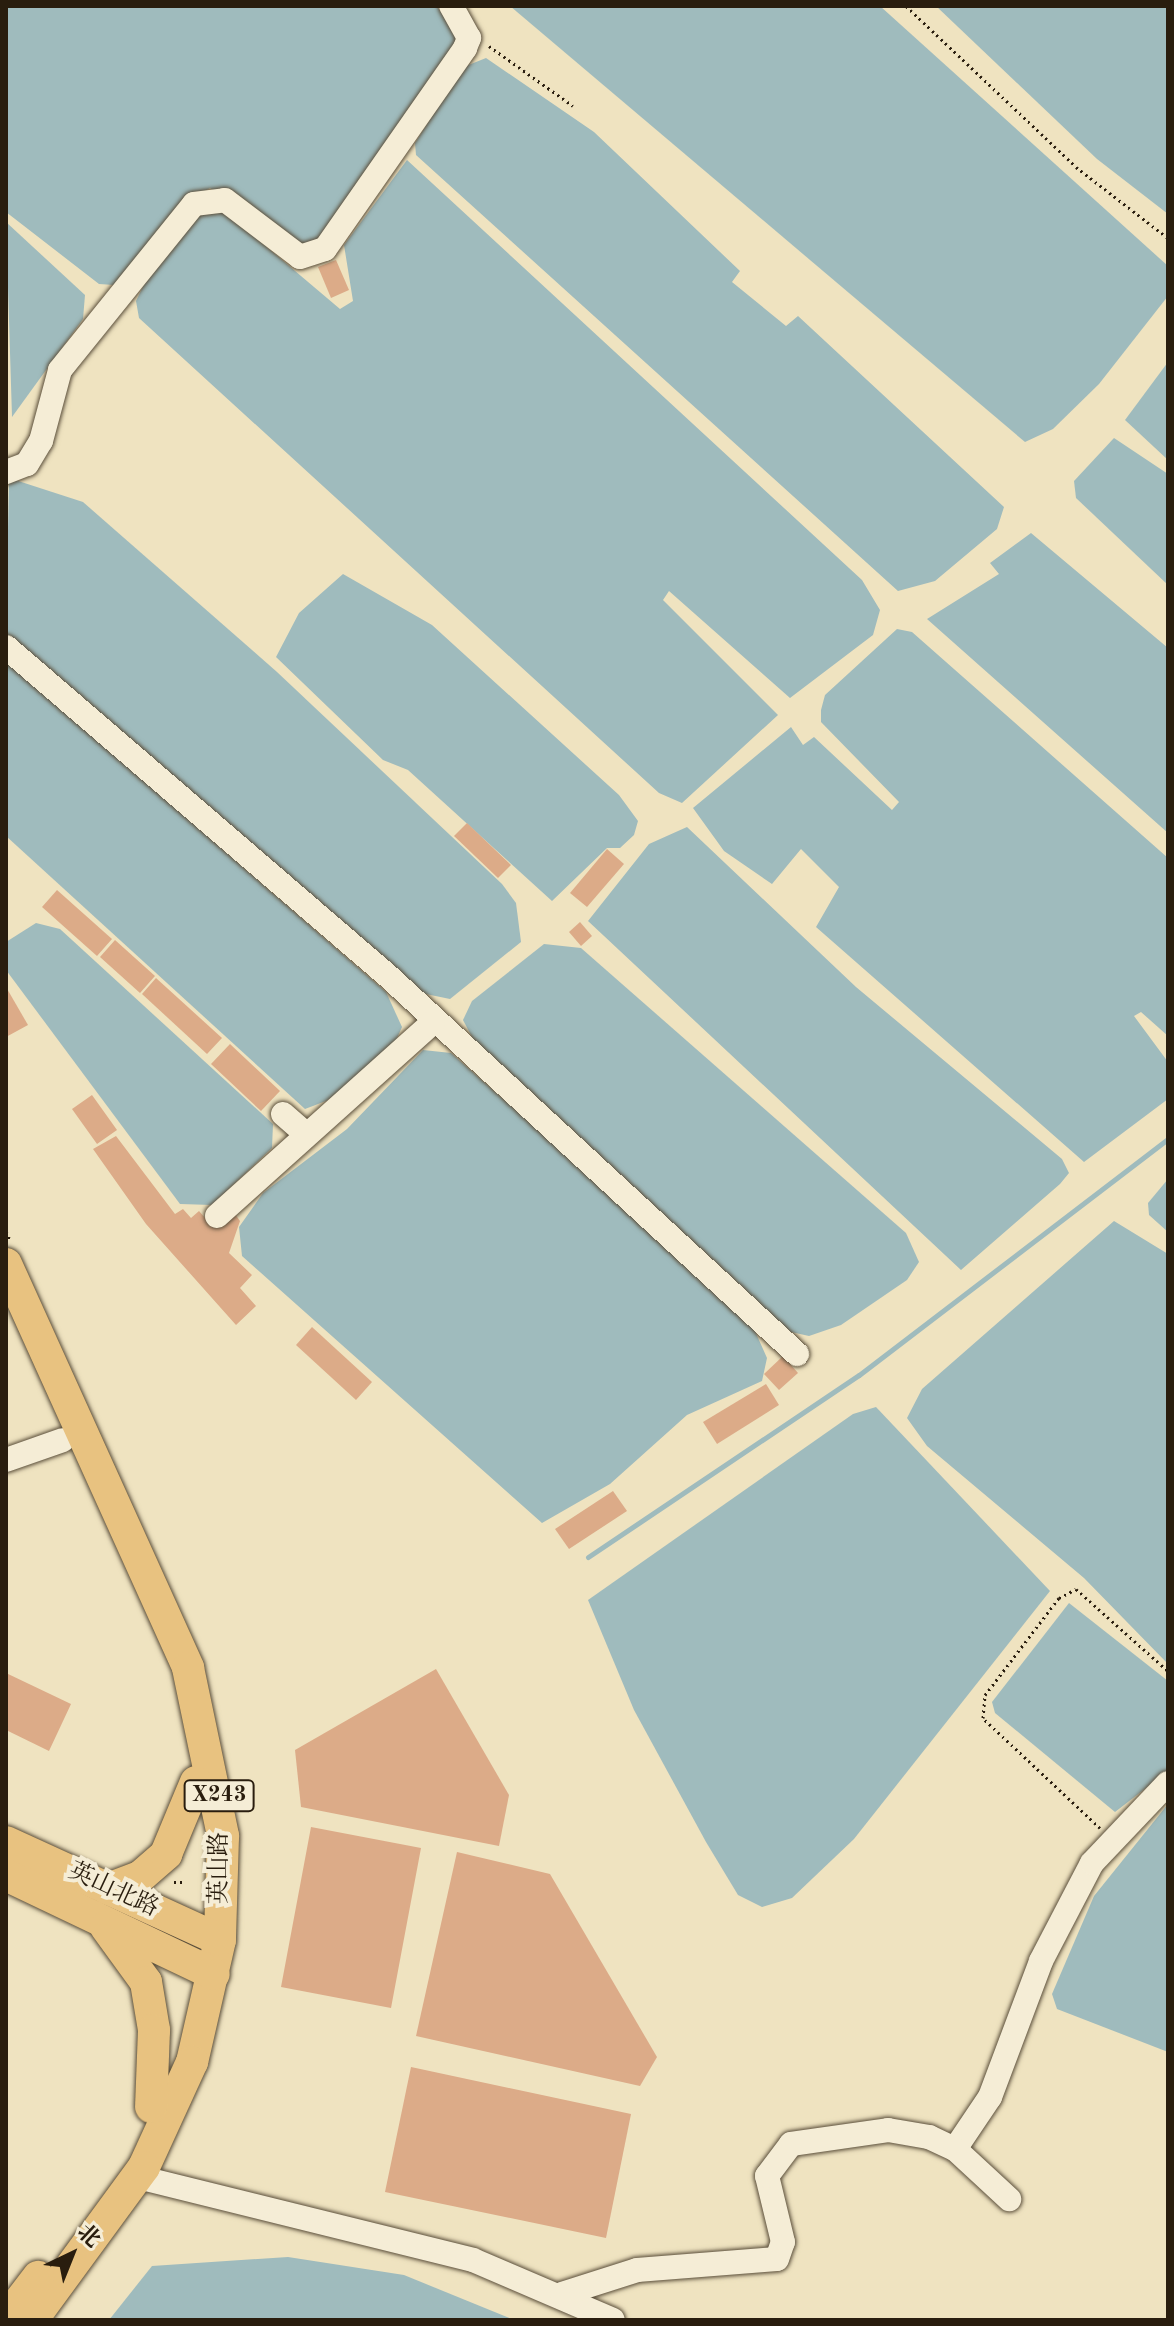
<!DOCTYPE html>
<html>
<head>
<meta charset="utf-8">
<style>
	body { margin:0 }
	#map { position:relative; width:1174px; height:2326px; overflow:hidden; background:#efe3c0; font-family:"Old Standard TT","Noto Serif SC",serif }
	div>[style] { position:absolute }
	.water>* { inset:0; background:#9fbbbd }
	.stream>* { height:5px; margin:-2.5px; padding:0 2.5px; transform-origin:2.5px; border-radius:2.5px; background:#9fbbbd }
	.building>* { inset:0; background:#dcab88 }
	.path>* { height:3px; margin-top:-1.5px; transform-origin:0; background:repeating-linear-gradient(90deg,#291d0e 0 2px,transparent 0 6px) }
	.roads { filter:drop-shadow(0 0 2px #5a4e3a) drop-shadow(0 0 2px #5a4e3a) }
	.minor>* { height:24px; margin:-12px; padding:0 12px; transform-origin:12px; border-radius:12px; background:#f5edd6 }
	.major>* { height:32px; margin:-16px; padding:0 16px; transform-origin:16px; border-radius:16px; background:#e8c280 }
	span { translate:-50% -50%; white-space:nowrap; text-align:center; line-height:1.15; -webkit-text-stroke:8px #f5edd6; paint-order:stroke }
	.shield-label span { padding:2px 6px; background:#f5edd6; border:2px solid; border-radius:6px; -webkit-text-stroke-width:0 }
	.shield-label { font-size:22px; color:#291d0e; font-weight:700 }
	.street-label { font-size:24px; color:#291d0e }
	.frame { position:absolute; inset:0; border:8px solid #291d0e; pointer-events:none }
	.north { position:absolute; left:32px; top:2214px; width:80px; height:80px; -webkit-text-stroke:6px #f5edd6; paint-order:stroke; rotate:43deg; font-size:22px; font-weight:700; line-height:32px; text-align:center; color:#291d0e }
	.north::after { content:''; display:block; margin:auto; width:28px; height:36px; background:#291d0e; clip-path:polygon(50% 0,100% 100%,50% 72%,0 100%) }
</style>
</head>
<body>
<div id="map">
	<div class="water">
		<i style="clip-path:polygon(6px 6px,436px 6px,455px 29px,456px 49px,313px 251px,210px 188px,183px 204px,114px 285px,99px 284px,6px 212px)"></i>
		<i style="clip-path:polygon(510px 6px,880px 6px,1168px 266px,1168px 296px,1099px 384px,1053px 429px,1025px 442px)"></i>
		<i style="clip-path:polygon(936px 6px,1168px 6px,1168px 214px,1097px 159px)"></i>
		<i style="clip-path:polygon(486px 58px,594px 132px,740px 271px,732px 282px,786px 326px,798px 316px,1004px 507px,997px 529px,935px 581px,898px 591px,416px 155px,415px 143px,451px 86px,466px 66px)"></i>
		<i style="clip-path:polygon(407px 160px,862px 580px,880px 610px,873px 635px,790px 698px,669px 591px,663px 600px,778px 715px,682px 803px,659px 793px,139px 318px,136px 301px,153px 266px,199px 214px,223px 210px,340px 309px,353px 301px,344px 245px)"></i>
		<i style="clip-path:polygon(6px 222px,85px 295px,83px 319px,12px 417px)"></i>
		<i style="clip-path:polygon(1168px 362px,1168px 460px,1125px 420px)"></i>
		<i style="clip-path:polygon(1114px 438px,1168px 474px,1168px 585px,1076px 498px,1074px 481px)"></i>
		<i style="clip-path:polygon(9px 478px,83px 502px,277px 672px,502px 884px,516px 903px,521px 942px,450px 999px,421px 993px,6px 637px)"></i>
		<i style="clip-path:polygon(1031px 533px,1168px 648px,1168px 833px,927px 619px,999px 574px,990px 563px)"></i>
		<i style="clip-path:polygon(343px 574px,432px 625px,619px 795px,638px 821px,634px 835px,620px 848px,607px 848px,552px 901px,408px 770px,383px 760px,276px 657px,299px 613px)"></i>
		<i style="clip-path:polygon(897px 629px,912px 632px,1168px 858px,1168px 1036px,1141px 1012px,1134px 1016px,1168px 1062px,1168px 1099px,1084px 1162px,816px 927px,839px 887px,801px 849px,772px 884px,724px 851px,693px 808px,791px 727px,803px 745px,814px 737px,892px 810px,899px 802px,821px 722px,821px 710px,825px 695px)"></i>
		<i style="clip-path:polygon(6px 661px,386px 992px,402px 1027px,393px 1047px,339px 1096px,305px 1109px,6px 836px)"></i>
		<i style="clip-path:polygon(687px 827px,856px 987px,1062px 1159px,1069px 1173px,1060px 1184px,961px 1270px,588px 921px,649px 844px)"></i>
		<i style="clip-path:polygon(36px 923px,60px 929px,273px 1124px,272px 1148px,212px 1205px,180px 1204px,6px 970px,6px 942px)"></i>
		<i style="clip-path:polygon(544px 944px,581px 948px,906px 1233px,919px 1262px,907px 1280px,841px 1325px,809px 1336px,791px 1332px,628px 1187px,474px 1041px,463px 1020px,472px 1001px)"></i>
		<i style="clip-path:polygon(423px 1050px,451px 1053px,546px 1137px,750px 1320px,767px 1358px,762px 1381px,687px 1415px,610px 1484px,542px 1523px,242px 1256px,239px 1227px,263px 1193px,347px 1129px)"></i>
		<i style="clip-path:polygon(1168px 1179px,1168px 1232px,1149px 1215px,1148px 1203px)"></i>
		<i style="clip-path:polygon(1114px 1221px,1168px 1254px,1168px 1664px,1084px 1578px,927px 1446px,907px 1418px,922px 1389px)"></i>
		<i style="clip-path:polygon(876px 1407px,1050px 1591px,854px 1839px,792px 1898px,762px 1907px,738px 1895px,706px 1842px,634px 1710px,588px 1600px,853px 1414px)"></i>
		<i style="clip-path:polygon(1069px 1603px,1168px 1681px,1168px 1771px,1115px 1812px,995px 1713px,992px 1702px)"></i>
		<i style="clip-path:polygon(1168px 1804px,1168px 2052px,1057px 2009px,1052px 1994px,1094px 1896px)"></i>
		<i style="clip-path:polygon(288px 2257px,404px 2275px,514px 2320px,109px 2320px,152px 2266px)"></i>
	</div>
	<div class="stream">
		<i style="left:588px;top:1557px;width:326px;rotate:-33.9deg"></i>
		<i style="left:859px;top:1375px;width:389px;rotate:-37.4deg"></i>
	</div>
	<div class="building">
		<i style="clip-path:polygon(336px 260px,349px 290px,331px 298px,318px 267px)"></i>
		<i style="clip-path:polygon(467px 823px,511px 865px,498px 878px,454px 836px)"></i>
		<i style="clip-path:polygon(607px 849px,624px 864px,587px 907px,570px 893px)"></i>
		<i style="clip-path:polygon(57px 890px,112px 939px,97px 956px,42px 907px)"></i>
		<i style="clip-path:polygon(580px 922px,592px 936px,581px 946px,569px 932px)"></i>
		<i style="clip-path:polygon(115px 940px,155px 976px,140px 993px,100px 957px)"></i>
		<i style="clip-path:polygon(156px 978px,222px 1038px,207px 1054px,142px 994px)"></i>
		<i style="clip-path:polygon(6px 987px,28px 1025px,6px 1037px)"></i>
		<i style="clip-path:polygon(230px 1044px,280px 1091px,261px 1111px,211px 1064px)"></i>
		<i style="clip-path:polygon(92px 1095px,117px 1130px,97px 1144px,72px 1109px)"></i>
		<i style="clip-path:polygon(116px 1136px,175px 1214px,183px 1209px,191px 1218px,199px 1211px,214px 1228px,232px 1210px,240px 1221px,229px 1253px,252px 1275px,240px 1288px,256px 1306px,236px 1325px,146px 1224px,93px 1149px)"></i>
		<i style="clip-path:polygon(312px 1327px,372px 1382px,356px 1400px,296px 1345px)"></i>
		<i style="clip-path:polygon(783px 1356px,798px 1373px,779px 1390px,764px 1374px)"></i>
		<i style="clip-path:polygon(766px 1384px,779px 1405px,717px 1444px,703px 1422px)"></i>
		<i style="clip-path:polygon(613px 1491px,627px 1511px,569px 1549px,555px 1529px)"></i>
		<i style="clip-path:polygon(436px 1669px,509px 1795px,499px 1846px,301px 1807px,295px 1750px)"></i>
		<i style="clip-path:polygon(6px 1673px,71px 1704px,49px 1751px,6px 1730px)"></i>
		<i style="clip-path:polygon(311px 1827px,421px 1848px,391px 2008px,281px 1987px)"></i>
		<i style="clip-path:polygon(457px 1852px,550px 1874px,657px 2057px,640px 2086px,416px 2036px)"></i>
		<i style="clip-path:polygon(411px 2067px,631px 2114px,606px 2238px,385px 2192px)"></i>
	</div>
	<div class="path">
		<i style="left:906px;top:6px;width:234px;rotate:43.4deg"></i>
		<i style="left:1076px;top:167px;width:116px;rotate:37.7deg"></i>
		<i style="left:489px;top:46px;width:103px;rotate:35.5deg"></i>
		<i style="left:6px;top:1231px;width:10px;rotate:66deg"></i>
		<i style="left:1100px;top:1828px;width:161px;rotate:-136.8deg"></i>
		<i style="left:983px;top:1718px;width:23px;rotate:-85deg"></i>
		<i style="left:985px;top:1695px;width:122px;rotate:-52.7deg"></i>
		<i style="left:1059px;top:1598px;width:19px;rotate:-28deg"></i>
		<i style="left:1076px;top:1589px;width:123px;rotate:41.7deg"></i>
		<i style="left:174px;top:1882px;width:9px"></i>
	</div>
	<div class="roads">
		<div class="minor">
			<i style="left:6px;top:472px;width:22px;rotate:-21deg"></i>
			<i style="left:27px;top:464px;width:27px;rotate:-59deg"></i>
			<i style="left:41px;top:441px;width:73px;rotate:-75deg"></i>
			<i style="left:60px;top:370px;width:213px;rotate:-51.1deg"></i>
			<i style="left:194px;top:204px;width:31px;rotate:-7deg"></i>
			<i style="left:225px;top:200px;width:94px;rotate:37.2deg"></i>
			<i style="left:300px;top:257px;width:26px;rotate:-18deg"></i>
			<i style="left:325px;top:249px;width:245px;rotate:-55.1deg"></i>
			<i style="left:465px;top:48px;width:11px;rotate:-68deg"></i>
			<i style="left:469px;top:38px;width:37px;rotate:-119deg"></i>
			<i style="left:6px;top:647px;width:504px;rotate:40.74deg"></i>
			<i style="left:388px;top:976px;width:557px;rotate:42.74deg"></i>
			<i style="left:283px;top:1114px;width:30px;rotate:41deg"></i>
			<i style="left:217px;top:1216px;width:290px;rotate:-41.9deg"></i>
			<i style="left:6px;top:1460px;width:60px;rotate:-19.3deg"></i>
			<i style="left:955px;top:2149px;width:63px;rotate:-56.1deg"></i>
			<i style="left:990px;top:2097px;width:145px;rotate:-69.4deg"></i>
			<i style="left:1041px;top:1961px;width:110px;rotate:-62.5deg"></i>
			<i style="left:1092px;top:1863px;width:110px;rotate:-46.5deg"></i>
			<i style="left:138px;top:2177px;width:345px;rotate:13.9deg"></i>
			<i style="left:473px;top:2260px;width:152px;rotate:23.2deg"></i>
			<i style="left:562px;top:2294px;width:79px;rotate:-17.7deg"></i>
			<i style="left:637px;top:2270px;width:140px;rotate:-4.5deg"></i>
			<i style="left:777px;top:2259px;width:18px;rotate:-71deg"></i>
			<i style="left:783px;top:2242px;width:68px;rotate:-103.6deg"></i>
			<i style="left:767px;top:2176px;width:40px;rotate:-53deg"></i>
			<i style="left:791px;top:2144px;width:98px;rotate:-8.2deg"></i>
			<i style="left:888px;top:2130px;width:42px;rotate:9.7deg"></i>
			<i style="left:929px;top:2137px;width:29px;rotate:25deg"></i>
			<i style="left:955px;top:2149px;width:74px;rotate:42.8deg"></i>
		</div>
		<div class="major">
			<i style="left:6px;top:1264px;width:443px;rotate:65.7deg"></i>
			<i style="left:188px;top:1668px;width:172px;rotate:78.2deg"></i>
			<i style="left:223px;top:1836px;width:104px;rotate:91.7deg"></i>
			<i style="left:220px;top:1940px;width:125px;rotate:102.9deg"></i>
			<i style="left:192px;top:2062px;width:115px;rotate:114.6deg"></i>
			<i style="left:144px;top:2167px;width:190px;rotate:126.2deg"></i>
			<i style="left:6px;top:1842px;width:235px;rotate:24.6deg"></i>
			<i style="left:6px;top:1875px;width:230px;rotate:25.5deg"></i>
			<i style="left:108px;top:1889px;width:34px;rotate:-21deg"></i>
			<i style="left:140px;top:1877px;width:35px;rotate:-41deg"></i>
			<i style="left:166px;top:1854px;width:78px;rotate:-67.4deg"></i>
			<i style="left:106px;top:1927px;width:68px;rotate:54deg"></i>
			<i style="left:146px;top:1982px;width:49px;rotate:80.5deg"></i>
			<i style="left:154px;top:2030px;width:77px;rotate:92.2deg"></i>
			<i style="left:6px;top:2319px;width:53px;rotate:-52.7deg"></i>
		</div>
	</div>
	<div class="shield-label">
		<span style="left:219px;top:1796px">X243</span>
	</div>
	<div class="street-label">
		<span style="left:221px;top:1868px;rotate:-90deg">英山路</span>
		<span style="left:113px;top:1891px;rotate:25deg">英山北路</span>
	</div>
	<div class="frame"></div>
	<div class="north">北</div>
</div>
</body>
</html>
